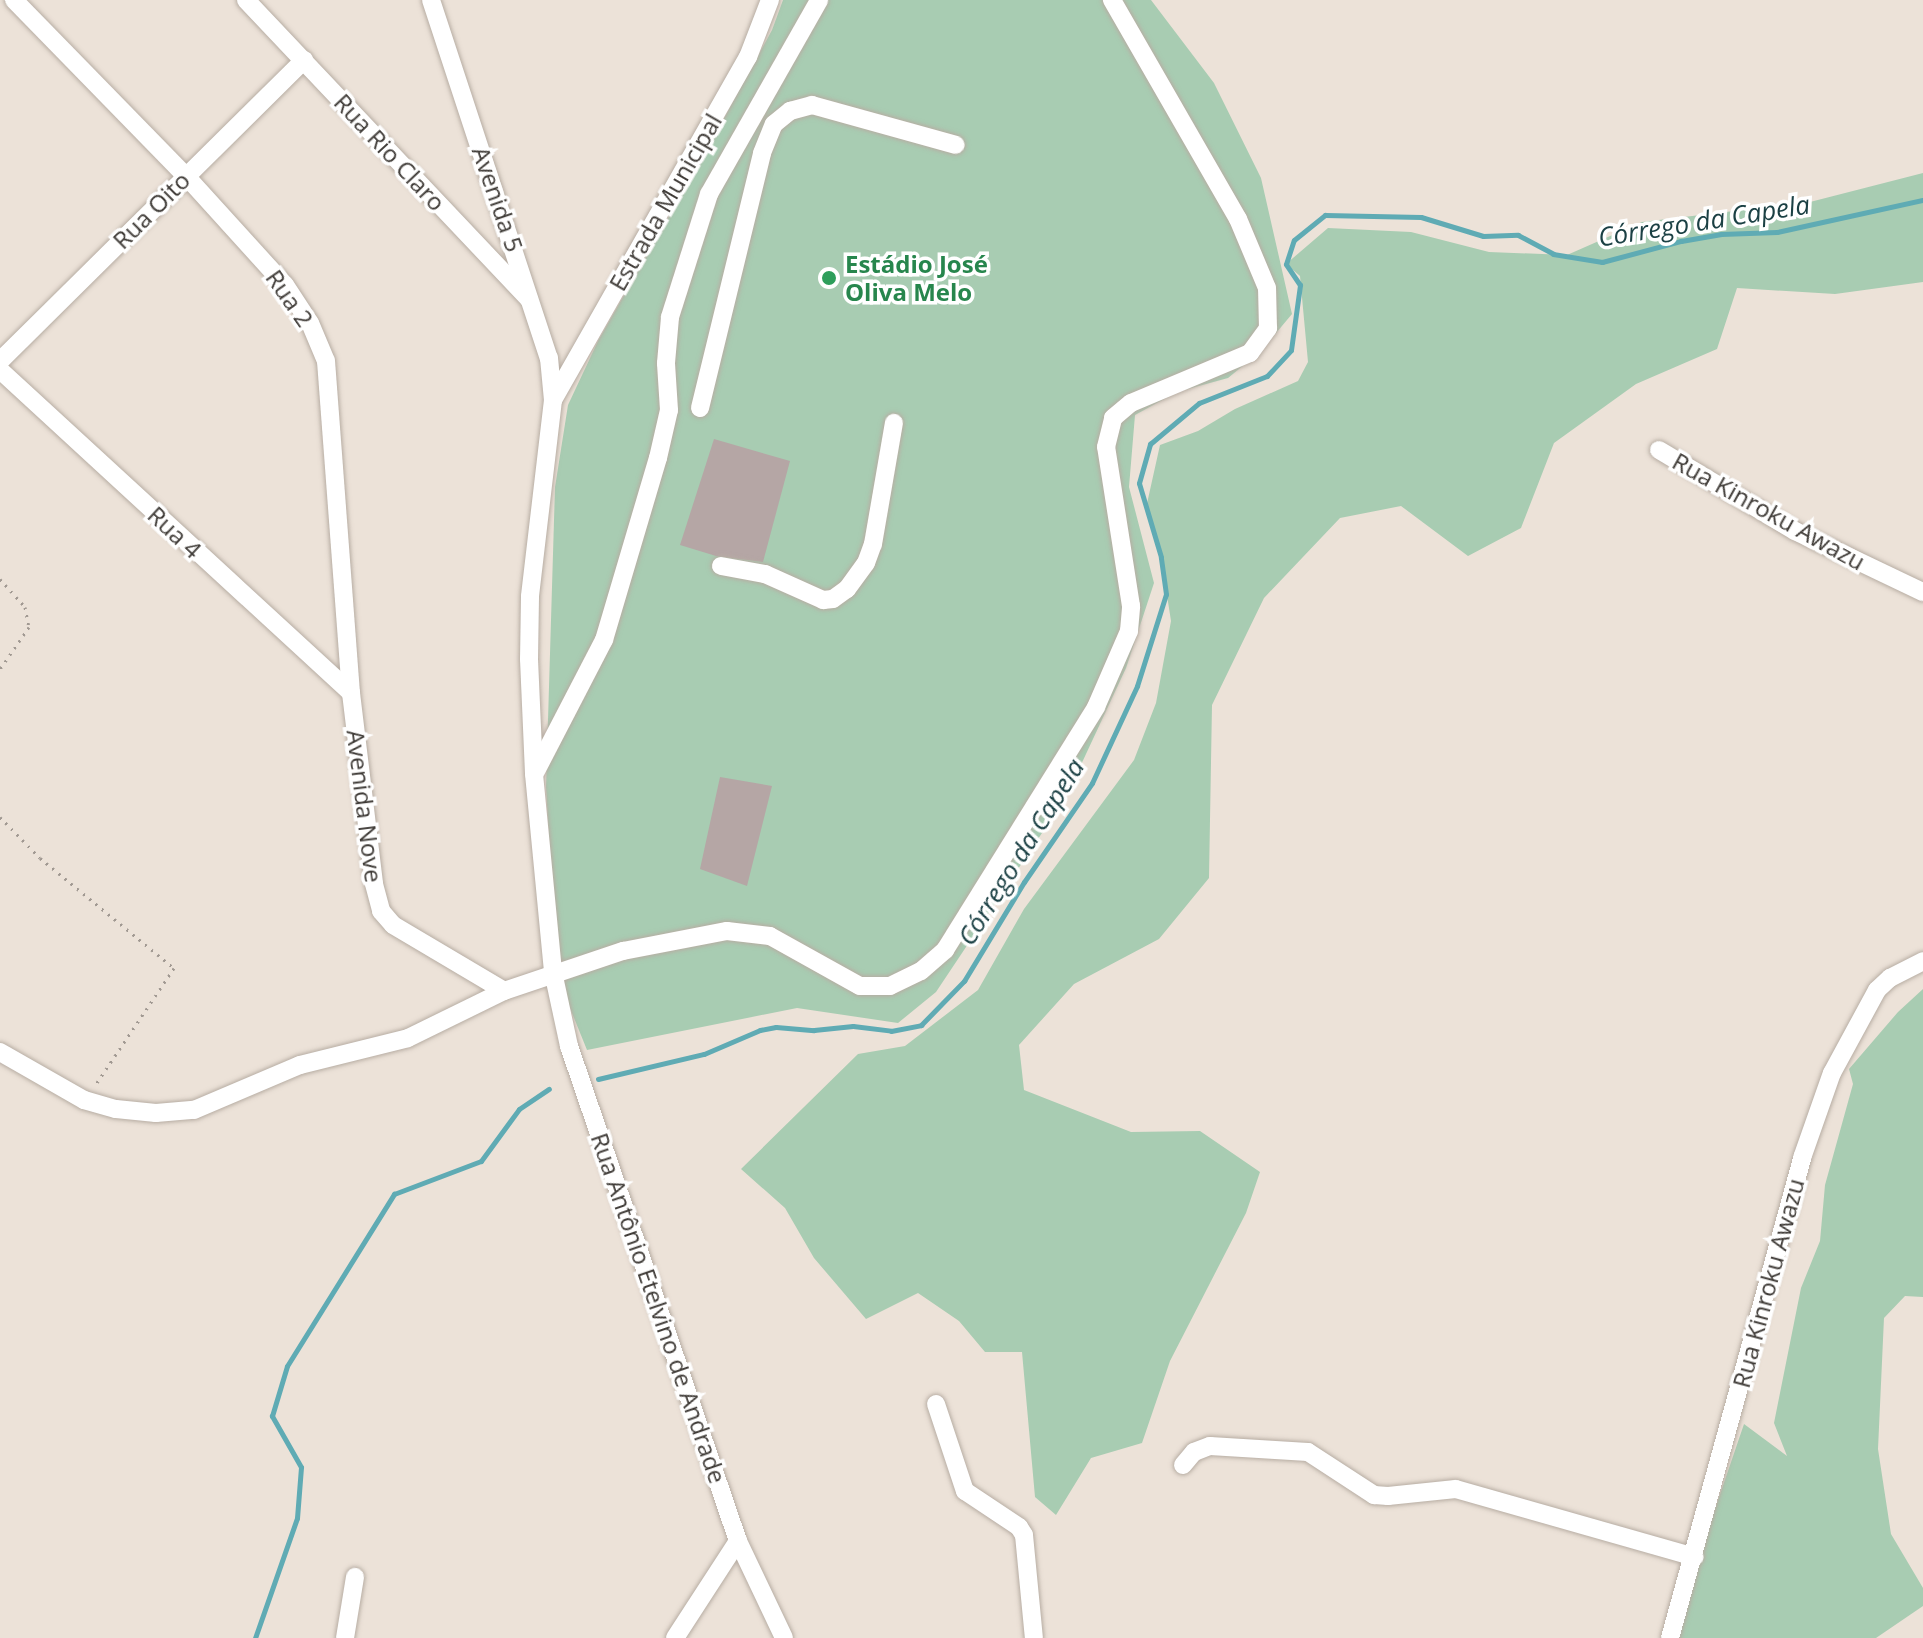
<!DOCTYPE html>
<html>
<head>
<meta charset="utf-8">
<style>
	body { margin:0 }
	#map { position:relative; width:1923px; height:1638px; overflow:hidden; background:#ece2d8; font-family:"Open Sans",sans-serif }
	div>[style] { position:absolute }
	.green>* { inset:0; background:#a8ccb2 }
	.stream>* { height:5px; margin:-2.5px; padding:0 2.5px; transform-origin:2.5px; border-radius:2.5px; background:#5fabb4 }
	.building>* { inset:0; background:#b5a6a5 }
	.path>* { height:3px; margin-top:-1.5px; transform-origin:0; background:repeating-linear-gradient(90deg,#a19992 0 2px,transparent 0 8px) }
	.roads { filter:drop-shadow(0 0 2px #b7ada3) drop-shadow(0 0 2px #b7ada3) }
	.minor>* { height:18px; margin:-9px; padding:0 9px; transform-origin:9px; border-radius:9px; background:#fff }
	.dots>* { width:22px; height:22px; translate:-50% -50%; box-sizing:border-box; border:4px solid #fff; border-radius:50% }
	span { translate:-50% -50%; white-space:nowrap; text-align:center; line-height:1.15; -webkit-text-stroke:7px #fff; paint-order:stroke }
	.street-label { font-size:24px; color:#3e3a36 }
	.leisure-label { font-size:24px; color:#27864d; font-weight:700 }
	.left { translate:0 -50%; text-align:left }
	.water-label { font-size:26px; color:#1b4044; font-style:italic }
</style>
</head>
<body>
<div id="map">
	<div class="green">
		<i style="clip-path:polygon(783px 0,1151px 0,1214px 83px,1261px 178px,1292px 314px,1261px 351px,1228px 378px,1177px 392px,1135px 415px,1129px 487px,1154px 583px,1126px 668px,1066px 797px,936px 992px,898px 1023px,797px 1008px,587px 1050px,557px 976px,546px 787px,555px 487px,568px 405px,598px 341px,709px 146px,772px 30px)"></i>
		<i style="clip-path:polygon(1923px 173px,1923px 282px,1835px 294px,1737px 288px,1717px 349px,1636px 384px,1554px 443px,1521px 528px,1468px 556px,1401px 506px,1340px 518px,1264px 598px,1212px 705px,1209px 878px,1159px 939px,1074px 984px,1019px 1045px,1024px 1090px,1131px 1132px,1200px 1131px,1260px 1172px,1246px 1213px,1170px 1361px,1142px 1443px,1091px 1458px,1056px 1515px,1035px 1497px,1022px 1352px,985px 1352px,959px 1321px,918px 1293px,866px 1319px,814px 1258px,785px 1208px,741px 1169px,858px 1054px,905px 1046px,978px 990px,1024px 909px,1134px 760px,1156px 703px,1171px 621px,1161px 557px,1146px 508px,1160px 445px,1198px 431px,1235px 409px,1298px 381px,1308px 362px,1300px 276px,1286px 264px,1328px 228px,1411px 232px,1489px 252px,1567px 255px,1642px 222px,1810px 202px)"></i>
		<i style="clip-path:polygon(1923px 989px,1923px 1297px,1905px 1296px,1884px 1318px,1878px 1449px,1891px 1534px,1923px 1588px,1923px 1606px,1876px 1638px,1671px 1638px,1744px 1424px,1787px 1456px,1774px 1423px,1801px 1288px,1820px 1241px,1825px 1185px,1853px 1084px,1849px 1069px,1898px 1012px)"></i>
	</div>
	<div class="stream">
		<i style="left:598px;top:1079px;width:109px;rotate:-13.3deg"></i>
		<i style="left:704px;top:1054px;width:61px;rotate:-23.2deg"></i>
		<i style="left:760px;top:1030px;width:16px;rotate:-11deg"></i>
		<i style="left:776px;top:1027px;width:38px;rotate:5deg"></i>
		<i style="left:814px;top:1030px;width:39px;rotate:-6deg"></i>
		<i style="left:853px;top:1026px;width:38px;rotate:7deg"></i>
		<i style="left:891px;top:1031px;width:31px;rotate:-11deg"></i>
		<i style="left:921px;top:1025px;width:62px;rotate:-45.7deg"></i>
		<i style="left:964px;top:981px;width:116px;rotate:-58.8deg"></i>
		<i style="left:1024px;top:882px;width:120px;rotate:-55.5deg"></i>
		<i style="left:1092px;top:783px;width:107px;rotate:-65.1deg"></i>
		<i style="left:1137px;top:686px;width:96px;rotate:-72.5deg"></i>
		<i style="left:1166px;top:594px;width:37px;rotate:-98deg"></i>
		<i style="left:1161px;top:557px;width:77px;rotate:-106.6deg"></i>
		<i style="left:1139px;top:483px;width:41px;rotate:-74.2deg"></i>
		<i style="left:1150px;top:444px;width:64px;rotate:-39.9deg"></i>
		<i style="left:1199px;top:403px;width:73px;rotate:-21.7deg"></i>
		<i style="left:1267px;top:376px;width:35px;rotate:-47deg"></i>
		<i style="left:1291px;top:350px;width:66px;rotate:-82.1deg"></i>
		<i style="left:1300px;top:285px;width:25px;rotate:-124deg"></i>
		<i style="left:1286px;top:264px;width:25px;rotate:-72deg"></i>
		<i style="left:1294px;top:240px;width:40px;rotate:-39deg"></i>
		<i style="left:1325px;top:215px;width:96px;rotate:1.2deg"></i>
		<i style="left:1421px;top:217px;width:65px;rotate:17deg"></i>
		<i style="left:1483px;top:236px;width:35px;rotate:-2deg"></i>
		<i style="left:1518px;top:235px;width:40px;rotate:28deg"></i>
		<i style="left:1553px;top:254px;width:50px;rotate:9.3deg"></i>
		<i style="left:1602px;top:262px;width:82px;rotate:-14.9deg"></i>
		<i style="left:1681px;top:241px;width:41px;rotate:-9.9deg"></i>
		<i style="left:1721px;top:234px;width:56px;rotate:-2deg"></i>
		<i style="left:1777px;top:232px;width:149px;rotate:-12.4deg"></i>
		<i style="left:255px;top:1638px;width:127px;rotate:-70.7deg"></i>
		<i style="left:297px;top:1518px;width:51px;rotate:-85.5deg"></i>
		<i style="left:301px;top:1467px;width:59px;rotate:-119.6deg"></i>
		<i style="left:272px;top:1416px;width:52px;rotate:-73.3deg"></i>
		<i style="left:287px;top:1366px;width:203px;rotate:-58.1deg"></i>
		<i style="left:394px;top:1194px;width:93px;rotate:-20.8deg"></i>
		<i style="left:481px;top:1161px;width:64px;rotate:-53.8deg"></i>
		<i style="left:519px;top:1109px;width:36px;rotate:-34deg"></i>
	</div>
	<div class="building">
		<i style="clip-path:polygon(714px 439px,790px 461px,763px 562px,716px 556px,680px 545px)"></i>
		<i style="clip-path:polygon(720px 777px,772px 786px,747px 886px,700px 869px)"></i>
	</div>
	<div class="path">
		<i style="left:0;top:579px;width:38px;rotate:48deg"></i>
		<i style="left:25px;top:607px;width:20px;rotate:79deg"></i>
		<i style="left:29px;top:627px;width:51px;rotate:124.6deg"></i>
		<i style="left:0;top:817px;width:57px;rotate:45.7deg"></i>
		<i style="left:40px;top:858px;width:173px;rotate:39.4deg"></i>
		<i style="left:174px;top:968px;width:140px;rotate:123.9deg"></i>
	</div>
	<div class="roads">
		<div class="minor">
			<i style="left:14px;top:0;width:246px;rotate:45.7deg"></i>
			<i style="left:186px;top:176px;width:147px;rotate:47.8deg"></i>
			<i style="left:285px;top:285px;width:45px;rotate:56.7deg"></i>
			<i style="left:310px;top:323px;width:41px;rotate:67.2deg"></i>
			<i style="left:326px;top:361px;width:333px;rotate:85.7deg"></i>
			<i style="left:351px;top:693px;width:192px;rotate:83.1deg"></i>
			<i style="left:374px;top:884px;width:28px;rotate:75deg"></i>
			<i style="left:381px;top:911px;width:18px;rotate:49deg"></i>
			<i style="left:393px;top:925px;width:129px;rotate:30.7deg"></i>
			<i style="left:504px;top:991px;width:126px;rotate:-18.6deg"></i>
			<i style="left:623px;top:951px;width:106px;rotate:-10.9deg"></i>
			<i style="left:727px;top:931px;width:43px;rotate:6.6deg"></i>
			<i style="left:770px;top:936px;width:103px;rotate:29.1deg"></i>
			<i style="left:860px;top:986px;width:30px"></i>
			<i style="left:890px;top:986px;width:34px;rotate:-26deg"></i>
			<i style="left:921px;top:971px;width:32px;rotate:-41deg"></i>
			<i style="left:945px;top:950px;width:286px;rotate:-58.1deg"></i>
			<i style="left:1096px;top:707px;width:83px;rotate:-66.5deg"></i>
			<i style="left:1129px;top:631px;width:25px;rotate:-85deg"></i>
			<i style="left:1131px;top:606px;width:161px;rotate:-98.9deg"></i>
			<i style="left:1106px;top:447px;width:30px;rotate:-76deg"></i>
			<i style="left:1113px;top:418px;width:23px;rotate:-40deg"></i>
			<i style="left:1131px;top:403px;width:129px;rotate:-22.8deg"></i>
			<i style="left:1250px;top:353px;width:31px;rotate:-54deg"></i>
			<i style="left:1268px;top:328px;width:40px;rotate:-91.4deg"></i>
			<i style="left:1267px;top:288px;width:75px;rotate:-112.8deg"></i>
			<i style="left:1238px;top:219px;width:253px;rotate:-119.9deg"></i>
			<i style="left:246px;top:0;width:412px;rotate:46.6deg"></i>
			<i style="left:431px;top:0;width:377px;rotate:71.8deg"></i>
			<i style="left:549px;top:358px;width:42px;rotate:84.6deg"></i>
			<i style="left:553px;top:400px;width:198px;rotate:96.7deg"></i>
			<i style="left:530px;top:597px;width:62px;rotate:90.9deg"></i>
			<i style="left:529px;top:659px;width:115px;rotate:87.5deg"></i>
			<i style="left:534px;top:774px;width:199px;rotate:84.5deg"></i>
			<i style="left:553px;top:972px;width:76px;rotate:77.8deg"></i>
			<i style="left:569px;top:1046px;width:523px;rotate:71.15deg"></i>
			<i style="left:738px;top:1541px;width:107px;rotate:64.6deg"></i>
			<i style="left:0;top:361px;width:428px;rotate:-44.7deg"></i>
			<i style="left:0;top:370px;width:477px;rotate:42.6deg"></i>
			<i style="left:553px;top:400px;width:395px;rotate:-60.4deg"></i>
			<i style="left:748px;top:57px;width:61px;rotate:-68.9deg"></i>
			<i style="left:700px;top:408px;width:262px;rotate:-76.3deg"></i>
			<i style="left:762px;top:153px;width:31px;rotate:-68deg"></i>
			<i style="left:774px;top:124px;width:21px;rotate:-39deg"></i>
			<i style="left:790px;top:111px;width:23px;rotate:-15deg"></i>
			<i style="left:812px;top:105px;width:149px;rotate:15.5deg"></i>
			<i style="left:1659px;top:450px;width:158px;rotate:30.8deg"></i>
			<i style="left:1795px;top:531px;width:142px;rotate:25.5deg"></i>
			<i style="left:721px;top:566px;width:45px;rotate:10.3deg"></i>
			<i style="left:765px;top:574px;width:64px;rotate:24.1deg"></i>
			<i style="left:823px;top:600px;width:10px;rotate:-6deg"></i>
			<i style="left:833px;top:599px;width:17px;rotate:-36deg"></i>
			<i style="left:847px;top:589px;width:32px;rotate:-54deg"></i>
			<i style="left:866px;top:563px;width:20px;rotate:-70deg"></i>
			<i style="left:873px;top:544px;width:123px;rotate:-80.2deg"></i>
			<i style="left:536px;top:771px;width:148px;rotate:-62.6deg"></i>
			<i style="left:604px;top:640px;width:190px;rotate:-73.5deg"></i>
			<i style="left:658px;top:458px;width:49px;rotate:-77.1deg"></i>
			<i style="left:669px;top:410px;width:47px;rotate:-93.7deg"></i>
			<i style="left:666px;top:363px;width:46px;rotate:-85deg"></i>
			<i style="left:670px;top:317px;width:129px;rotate:-72.4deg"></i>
			<i style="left:709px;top:194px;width:223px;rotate:-60.4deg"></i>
			<i style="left:0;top:1052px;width:97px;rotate:29.7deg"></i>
			<i style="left:84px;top:1100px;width:33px;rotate:16deg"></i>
			<i style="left:116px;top:1109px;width:40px;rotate:5.7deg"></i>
			<i style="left:156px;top:1113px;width:38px;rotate:-5deg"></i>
			<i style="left:194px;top:1110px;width:115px;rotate:-23deg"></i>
			<i style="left:300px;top:1065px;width:111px;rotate:-14deg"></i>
			<i style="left:408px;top:1038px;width:107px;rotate:-26.1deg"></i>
			<i style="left:936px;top:1404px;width:92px;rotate:71.6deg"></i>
			<i style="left:965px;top:1491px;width:65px;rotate:33.7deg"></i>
			<i style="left:1019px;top:1527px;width:9px;rotate:58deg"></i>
			<i style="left:1024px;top:1535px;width:103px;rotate:84.5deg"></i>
			<i style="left:1183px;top:1465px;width:17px;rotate:-50deg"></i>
			<i style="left:1194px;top:1452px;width:17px;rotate:-21deg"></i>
			<i style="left:1210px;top:1446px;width:98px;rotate:3.5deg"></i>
			<i style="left:1308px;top:1452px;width:79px;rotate:33.1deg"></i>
			<i style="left:1374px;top:1495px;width:14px;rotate:4deg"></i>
			<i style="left:1388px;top:1496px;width:68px;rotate:-5.9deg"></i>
			<i style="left:1456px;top:1489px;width:248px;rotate:15.9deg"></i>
			<i style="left:345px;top:1638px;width:62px;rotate:-80.7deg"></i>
			<i style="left:675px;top:1638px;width:116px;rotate:-57deg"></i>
			<i style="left:1670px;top:1638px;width:498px;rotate:-74.6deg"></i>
			<i style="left:1802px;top:1158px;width:90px;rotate:-70.6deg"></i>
			<i style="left:1832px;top:1073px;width:94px;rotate:-61.5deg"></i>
			<i style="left:1877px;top:990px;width:18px;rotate:-43deg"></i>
			<i style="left:1890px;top:978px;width:37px;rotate:-27deg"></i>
		</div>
	</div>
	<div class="dots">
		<i style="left:829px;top:278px;background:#2e9e5b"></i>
	</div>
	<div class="street-label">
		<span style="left:390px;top:152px;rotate:47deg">Rua Rio Claro</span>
		<span style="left:498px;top:199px;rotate:71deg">Avenida 5</span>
		<span style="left:665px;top:202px;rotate:-60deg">Estrada Municipal</span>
		<span style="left:151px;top:210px;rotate:-45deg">Rua Oito</span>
		<span style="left:290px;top:298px;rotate:55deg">Rua 2</span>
		<span style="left:1769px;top:511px;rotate:29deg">Rua Kinroku Awazu</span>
		<span style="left:175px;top:532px;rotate:43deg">Rua 4</span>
		<span style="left:365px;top:806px;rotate:83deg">Avenida Nove</span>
		<span style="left:1768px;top:1283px;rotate:-75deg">Rua Kinroku Awazu</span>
		<span style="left:659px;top:1308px;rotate:71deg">Rua Antônio Etelvino de Andrade</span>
	</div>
	<div class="leisure-label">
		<span class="left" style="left:845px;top:278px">Estádio José<br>Oliva Melo</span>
	</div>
	<div class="water-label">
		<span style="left:1704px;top:221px;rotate:-9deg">Córrego da Capela</span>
		<span style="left:1021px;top:852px;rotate:-58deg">Córrego da Capela</span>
	</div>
</div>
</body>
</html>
